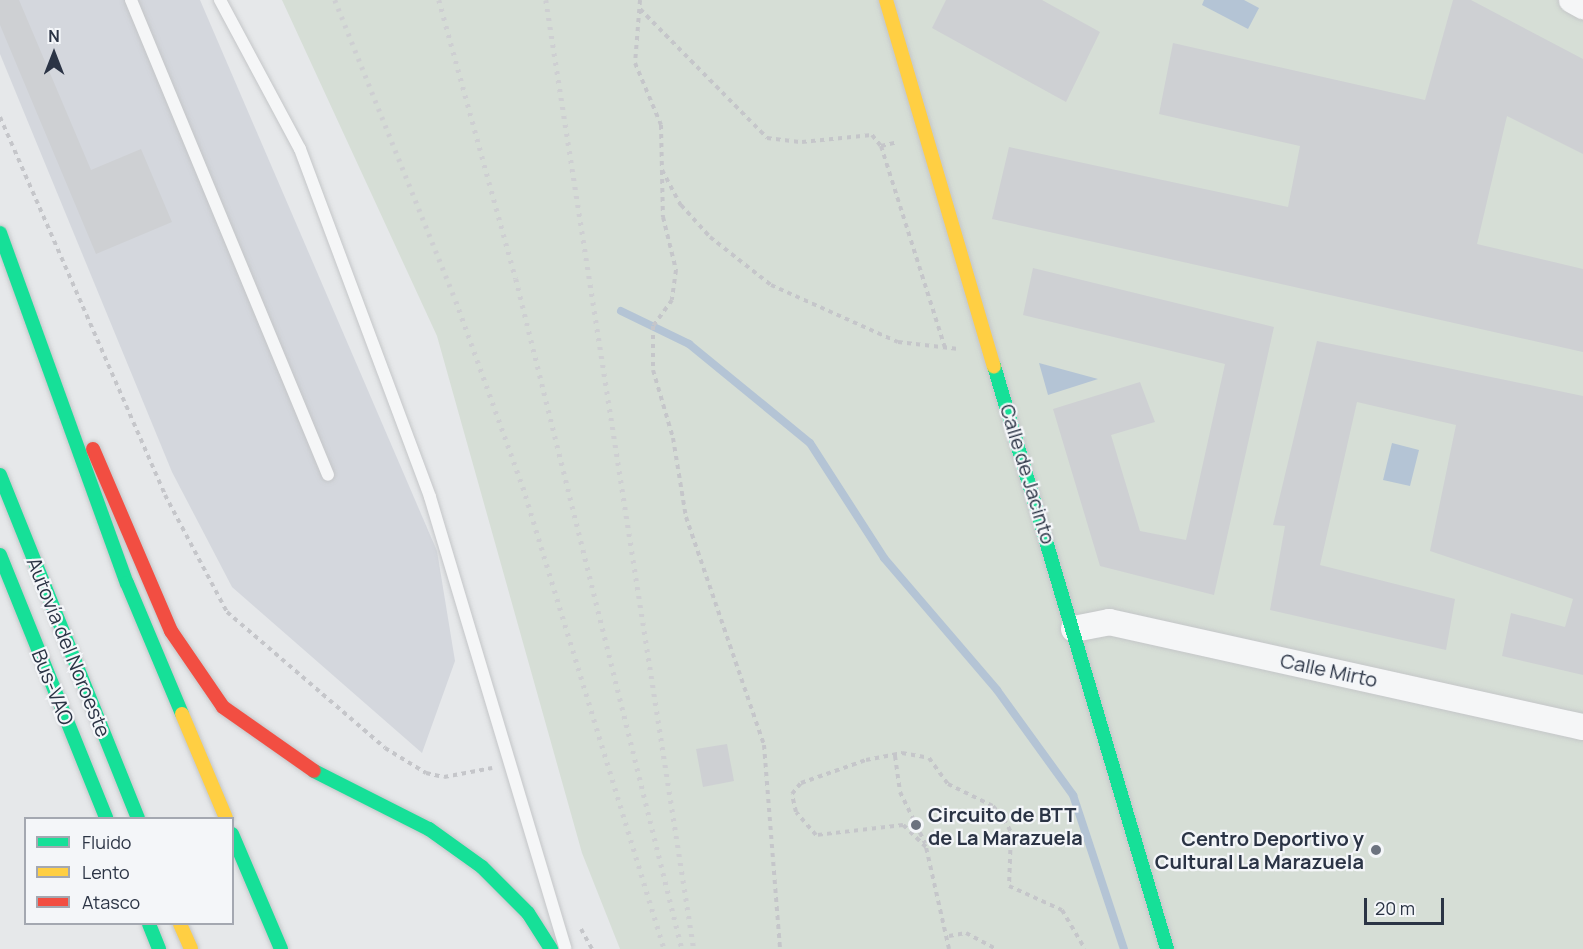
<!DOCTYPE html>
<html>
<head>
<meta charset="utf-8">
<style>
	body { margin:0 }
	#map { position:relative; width:1583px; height:949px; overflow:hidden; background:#e6e8ea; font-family:Manrope,sans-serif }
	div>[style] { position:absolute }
	.built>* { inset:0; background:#d4d7dd }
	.green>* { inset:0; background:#d6ded6 }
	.water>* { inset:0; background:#b4c4d5 }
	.stream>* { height:8px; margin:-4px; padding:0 4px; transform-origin:4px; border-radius:4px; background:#b4c4d5 }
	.building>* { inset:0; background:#ced0d3 }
	.path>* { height:4px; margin-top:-2px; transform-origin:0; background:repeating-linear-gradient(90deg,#c5c6ca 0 4.5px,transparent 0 9px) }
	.roads { filter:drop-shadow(0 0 2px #c4c6c8) drop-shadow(0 0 2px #c4c6c8) }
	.lane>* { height:12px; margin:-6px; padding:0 6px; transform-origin:6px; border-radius:6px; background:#f5f6f7 }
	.street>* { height:26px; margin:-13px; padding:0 13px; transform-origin:13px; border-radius:13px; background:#f5f6f7 }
	.fast>* { height:14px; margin:-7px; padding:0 7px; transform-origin:7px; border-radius:7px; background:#16e098 }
	.slow>* { height:14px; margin:-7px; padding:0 7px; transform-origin:7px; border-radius:7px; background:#ffcf43 }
	.jam>* { height:14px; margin:-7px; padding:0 7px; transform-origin:7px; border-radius:7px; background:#f24e42 }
	.rail>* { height:4.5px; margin-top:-2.25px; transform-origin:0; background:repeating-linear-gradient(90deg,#cecfd2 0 3px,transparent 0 9px) }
	.dots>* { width:16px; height:16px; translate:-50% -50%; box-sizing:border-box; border:3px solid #f4f6f9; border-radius:50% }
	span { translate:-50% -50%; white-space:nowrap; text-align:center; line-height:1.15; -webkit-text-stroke:4.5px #f4f6f9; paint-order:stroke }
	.street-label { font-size:20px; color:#2b3445 }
	.poi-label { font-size:20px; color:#2b3445; font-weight:700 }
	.left { translate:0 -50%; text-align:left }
	.right { translate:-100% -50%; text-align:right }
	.legend { position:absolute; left:24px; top:817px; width:210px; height:108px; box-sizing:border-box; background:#f4f6f9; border:2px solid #a4a8b1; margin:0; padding:8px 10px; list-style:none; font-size:18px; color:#2b3445 }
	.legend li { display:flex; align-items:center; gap:12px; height:30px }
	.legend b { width:30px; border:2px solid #a4a8b1 }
	.north { position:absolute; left:24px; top:24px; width:60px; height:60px; -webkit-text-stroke:4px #f4f6f9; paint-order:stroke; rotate:0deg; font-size:16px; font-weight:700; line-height:24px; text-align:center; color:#2b3445 }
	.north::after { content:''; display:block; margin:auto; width:21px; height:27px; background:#2b3445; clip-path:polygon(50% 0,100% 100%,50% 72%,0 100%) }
	.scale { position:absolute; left:1364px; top:898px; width:80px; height:27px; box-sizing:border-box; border:3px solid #2b3445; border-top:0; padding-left:8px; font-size:18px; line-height:21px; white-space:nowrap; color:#2b3445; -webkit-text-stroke:4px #f4f6f9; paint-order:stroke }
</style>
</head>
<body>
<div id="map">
	<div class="built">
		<i style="clip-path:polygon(0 0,200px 0,437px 551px,455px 661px,422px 753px,232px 587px,172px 472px,0 54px)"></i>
	</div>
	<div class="green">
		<i style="clip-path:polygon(282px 0,1583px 0,1583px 949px,620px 949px,582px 853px,437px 336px)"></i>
	</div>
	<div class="water">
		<i style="clip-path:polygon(1204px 0,1244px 0,1259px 8px,1248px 29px,1202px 5px)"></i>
		<i style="clip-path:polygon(1039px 363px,1098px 379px,1048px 395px)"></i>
		<i style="clip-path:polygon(1392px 443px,1419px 450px,1410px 486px,1383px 480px)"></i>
	</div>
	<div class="stream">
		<i style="left:621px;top:311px;width:76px;rotate:25.9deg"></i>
		<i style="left:689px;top:344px;width:156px;rotate:39.3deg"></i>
		<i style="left:810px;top:443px;width:137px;rotate:57.2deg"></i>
		<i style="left:884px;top:558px;width:174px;rotate:49.4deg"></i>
		<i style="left:997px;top:690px;width:130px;rotate:54.1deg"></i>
		<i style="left:1073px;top:795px;width:162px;rotate:71.7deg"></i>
	</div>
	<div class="building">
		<i style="clip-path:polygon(0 0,19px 0,91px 170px,141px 149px,172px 222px,96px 254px,0 25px)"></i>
		<i style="clip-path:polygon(946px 0,1042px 0,1100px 32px,1066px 102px,932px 28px)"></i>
		<i style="clip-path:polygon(1453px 0,1471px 0,1583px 59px,1583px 154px,1507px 116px,1477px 244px,1583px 269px,1583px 352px,992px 219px,1009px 147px,1288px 207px,1300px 146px,1159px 114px,1173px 43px,1425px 100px)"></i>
		<i style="clip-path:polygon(1033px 268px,1274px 327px,1214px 595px,1100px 566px,1053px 409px,1140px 382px,1155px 422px,1111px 435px,1140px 531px,1186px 540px,1225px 364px,1023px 315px)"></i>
		<i style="clip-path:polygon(1317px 341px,1583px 396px,1583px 675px,1502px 656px,1511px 613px,1565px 627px,1573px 599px,1430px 551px,1456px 425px,1357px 402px,1320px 565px,1455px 599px,1446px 650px,1270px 610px,1285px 526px,1273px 525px)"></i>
		<i style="clip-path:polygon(727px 744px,734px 781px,703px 787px,696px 749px)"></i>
	</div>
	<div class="path">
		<i style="left:640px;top:0;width:63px;rotate:94.5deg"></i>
		<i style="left:635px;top:63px;width:67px;rotate:67.2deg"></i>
		<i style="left:661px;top:125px;width:92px;rotate:88.8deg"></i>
		<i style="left:663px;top:217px;width:55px;rotate:76.2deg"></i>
		<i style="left:676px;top:270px;width:30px;rotate:98deg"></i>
		<i style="left:672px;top:300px;width:32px;rotate:126deg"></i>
		<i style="left:653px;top:326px;width:44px;rotate:90deg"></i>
		<i style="left:653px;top:370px;width:71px;rotate:73.6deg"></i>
		<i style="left:673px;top:438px;width:80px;rotate:80.7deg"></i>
		<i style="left:686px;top:517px;width:241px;rotate:71.1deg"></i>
		<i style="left:764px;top:745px;width:205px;rotate:85.5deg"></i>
		<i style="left:640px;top:9px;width:181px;rotate:45.4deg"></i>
		<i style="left:767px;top:138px;width:35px;rotate:7deg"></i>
		<i style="left:802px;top:142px;width:70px;rotate:-5.7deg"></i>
		<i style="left:872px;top:135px;width:14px;rotate:51deg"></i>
		<i style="left:881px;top:146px;width:212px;rotate:72.4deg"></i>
		<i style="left:0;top:117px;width:412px;rotate:66.4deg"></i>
		<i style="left:165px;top:495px;width:132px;rotate:62.1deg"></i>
		<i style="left:227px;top:612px;width:208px;rotate:40.7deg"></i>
		<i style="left:385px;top:748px;width:48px;rotate:31.4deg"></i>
		<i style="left:426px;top:773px;width:18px;rotate:13deg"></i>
		<i style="left:444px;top:777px;width:49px;rotate:-10.6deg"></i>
		<i style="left:881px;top:146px;width:17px;rotate:-13deg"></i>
		<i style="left:662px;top:170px;width:40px;rotate:62deg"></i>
		<i style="left:681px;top:205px;width:43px;rotate:47.8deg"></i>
		<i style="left:710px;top:237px;width:78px;rotate:38.2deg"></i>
		<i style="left:771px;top:285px;width:139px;rotate:24.2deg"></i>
		<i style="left:898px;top:342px;width:61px;rotate:6.5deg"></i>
		<i style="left:895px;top:756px;width:36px;rotate:82deg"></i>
		<i style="left:900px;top:792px;width:57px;rotate:63.9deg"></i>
		<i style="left:581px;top:929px;width:23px;rotate:61deg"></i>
		<i style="left:949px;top:936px;width:17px;rotate:-10deg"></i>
		<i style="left:966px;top:933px;width:34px;rotate:28deg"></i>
		<i style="left:949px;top:949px;width:105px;rotate:-102.7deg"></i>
		<i style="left:926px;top:847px;width:32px;rotate:-136deg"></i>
		<i style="left:903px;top:825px;width:88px;rotate:173.4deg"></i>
		<i style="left:816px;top:835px;width:30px;rotate:-131deg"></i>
		<i style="left:796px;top:812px;width:18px;rotate:-103deg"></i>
		<i style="left:792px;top:794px;width:14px;rotate:-51deg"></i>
		<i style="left:801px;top:783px;width:69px;rotate:-19.5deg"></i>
		<i style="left:866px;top:760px;width:37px;rotate:-11deg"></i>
		<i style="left:902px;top:753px;width:27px;rotate:10deg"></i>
		<i style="left:929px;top:758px;width:32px;rotate:54deg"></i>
		<i style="left:948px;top:784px;width:50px;rotate:26.1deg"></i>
		<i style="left:993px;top:806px;width:17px;rotate:50deg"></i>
		<i style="left:1004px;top:819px;width:15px;rotate:62deg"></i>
		<i style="left:1011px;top:832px;width:54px;rotate:92.1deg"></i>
		<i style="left:1009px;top:886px;width:58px;rotate:24.4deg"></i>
		<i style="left:1062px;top:910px;width:45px;rotate:59.5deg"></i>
	</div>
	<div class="roads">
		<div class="lane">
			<i style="left:131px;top:0;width:514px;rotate:67.47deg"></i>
			<i style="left:220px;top:0;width:169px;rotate:61.8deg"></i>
			<i style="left:300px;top:149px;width:371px;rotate:69.5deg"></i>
			<i style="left:430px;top:497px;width:471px;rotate:73.3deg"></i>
		</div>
		<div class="street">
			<i style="left:1572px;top:0;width:13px;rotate:29deg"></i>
			<i style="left:1074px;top:629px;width:36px;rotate:-11deg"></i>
			<i style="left:1109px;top:622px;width:485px;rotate:12.5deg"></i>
		</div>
		<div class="fast">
			<i style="left:0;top:233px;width:372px;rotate:70.1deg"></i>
			<i style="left:127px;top:583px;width:142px;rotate:67.2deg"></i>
			<i style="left:994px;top:366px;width:608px;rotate:73.47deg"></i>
			<i style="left:0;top:475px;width:370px;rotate:68.1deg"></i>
			<i style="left:0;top:555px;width:284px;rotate:68deg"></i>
			<i style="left:314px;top:771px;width:129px;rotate:26.8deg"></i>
			<i style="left:429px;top:829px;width:65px;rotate:35.6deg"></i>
			<i style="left:482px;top:867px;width:65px;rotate:45deg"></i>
			<i style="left:528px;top:913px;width:43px;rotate:57.4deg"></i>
			<i style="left:232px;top:834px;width:125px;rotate:66.9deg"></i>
			<i style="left:149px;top:924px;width:27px;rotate:68deg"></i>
		</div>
		<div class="slow">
			<i style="left:886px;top:0;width:382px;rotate:73.6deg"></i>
			<i style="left:182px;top:714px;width:113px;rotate:67.1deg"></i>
			<i style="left:180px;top:924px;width:27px;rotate:66deg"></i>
		</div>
		<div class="jam">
			<i style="left:93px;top:449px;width:198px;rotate:66.8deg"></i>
			<i style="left:171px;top:631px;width:92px;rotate:55.6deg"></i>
			<i style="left:223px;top:707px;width:111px;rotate:35.1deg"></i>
		</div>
	</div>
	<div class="rail">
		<i style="left:335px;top:0;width:324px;rotate:68.1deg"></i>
		<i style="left:456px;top:301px;width:198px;rotate:70.2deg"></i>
		<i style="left:523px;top:487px;width:483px;rotate:73deg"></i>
		<i style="left:439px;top:0;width:289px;rotate:74.6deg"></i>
		<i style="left:516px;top:279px;width:690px;rotate:76.08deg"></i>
		<i style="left:546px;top:0;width:960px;rotate:81.14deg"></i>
	</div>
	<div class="dots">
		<i style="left:916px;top:825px;background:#6c737f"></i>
		<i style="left:1376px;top:850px;background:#6c737f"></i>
	</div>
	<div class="street-label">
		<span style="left:1028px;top:474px;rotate:73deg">Calle de Jacinto</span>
		<span style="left:69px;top:647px;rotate:68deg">Autovía del Noroeste</span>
		<span style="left:1329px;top:670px;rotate:12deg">Calle Mirto</span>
		<span style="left:53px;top:687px;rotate:68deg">Bus-VAO</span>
	</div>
	<div class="poi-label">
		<span class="left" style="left:928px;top:826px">Circuito de BTT<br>de La Marazuela</span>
		<span class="right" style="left:1364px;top:850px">Centro Deportivo y<br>Cultural La Marazuela</span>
	</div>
	<ul class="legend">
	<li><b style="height:8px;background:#16e098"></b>Fluido</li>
	<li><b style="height:8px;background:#ffcf43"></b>Lento</li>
	<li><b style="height:8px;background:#f24e42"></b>Atasco</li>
	</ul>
	<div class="north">N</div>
	<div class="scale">20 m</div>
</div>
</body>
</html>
